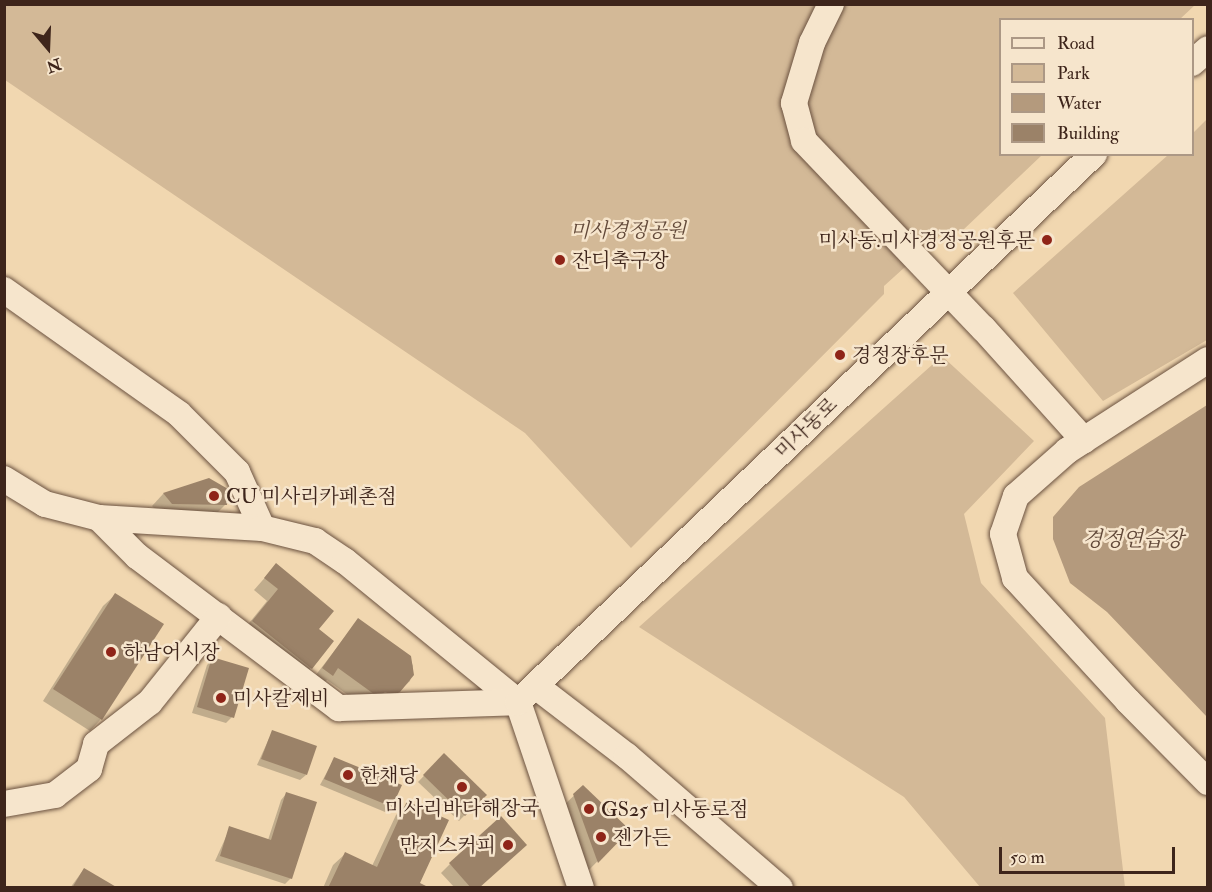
<!DOCTYPE html>
<html>
<head>
<meta charset="utf-8">
<style>
	body { margin:0 }
	#map { position:relative; width:1212px; height:892px; overflow:hidden; background:#f1d7b0; font-family:"IM FELL Double Pica","Noto Serif KR",serif }
	div>[style] { position:absolute }
	.green>* { inset:0; background:#d3b997 }
	.water>* { inset:0; background:#b49a7d }
	.shadow>* { inset:0; background:#0003 }
	.building>* { inset:0; background:#9b8268 }
	.roads { filter:drop-shadow(0 0 2px #6b5240) drop-shadow(0 0 2px #6b5240) }
	.minor>* { height:26px; margin:-13px; padding:0 13px; transform-origin:13px; border-radius:13px; background:#f6e5cc }
	.dots>* { width:16px; height:16px; translate:-50% -50%; box-sizing:border-box; border:3px solid #f6e5cc; border-radius:50% }
	span { translate:-50% -50%; white-space:nowrap; text-align:center; line-height:1.15; -webkit-text-stroke:5px #f6e5cc; paint-order:stroke }
	.park-label { font-size:20px; color:#634a3a; font-style:italic }
	.poi-label { font-size:20px; color:#3e251b }
	.right { translate:-100% -50%; text-align:right }
	.left { translate:0 -50%; text-align:left }
	.street-label { font-size:20px; color:#3e251b }
	.water-label { font-size:21px; color:#614838; font-style:italic }
	.frame { position:absolute; inset:0; border:6px solid #3e251b; pointer-events:none }
	.legend { position:absolute; left:999px; top:18px; width:195px; height:138px; box-sizing:border-box; background:#f6e5cc; border:2px solid #ac9885; margin:0; padding:8px 10px; list-style:none; font-size:18px; color:#3e251b }
	.legend li { display:flex; align-items:center; gap:12px; height:30px }
	.legend b { width:30px; border:2px solid #ac9885 }
	.north { position:absolute; left:18px; top:18px; width:60px; height:60px; -webkit-text-stroke:4px #f6e5cc; paint-order:stroke; rotate:161deg; font-size:16px; font-weight:700; line-height:24px; text-align:center; color:#3e251b }
	.north::after { content:''; display:block; margin:auto; width:21px; height:27px; background:#3e251b; clip-path:polygon(50% 0,100% 100%,50% 72%,0 100%) }
	.scale { position:absolute; left:999px; top:847px; width:176px; height:27px; box-sizing:border-box; border:3px solid #3e251b; border-top:0; padding-left:8px; font-size:18px; line-height:21px; white-space:nowrap; color:#3e251b; -webkit-text-stroke:4px #f6e5cc; paint-order:stroke }
</style>
</head>
<body>
<div id="map">
	<div class="green">
		<i style="clip-path:polygon(4px 5px,1195px 5px,1180px 19px,1000px 20px,1000px 154px,1042px 155px,962px 231px,946px 230px,884px 286px,884px 294px,631px 548px,525px 433px,5px 80px)"></i>
		<i style="clip-path:polygon(1207px 119px,1207px 340px,1103px 401px,1013px 293px,1168px 155px,1192px 154px,1193px 133px)"></i>
		<i style="clip-path:polygon(942px 356px,1034px 441px,964px 514px,981px 583px,1105px 718px,1125px 887px,980px 887px,904px 797px,639px 627px)"></i>
	</div>
	<div class="water">
		<i style="clip-path:polygon(1207px 405px,1207px 717px,1107px 612px,1070px 583px,1053px 539px,1053px 517px,1079px 487px)"></i>
	</div>
	<div class="shadow">
		<i style="clip-path:polygon(209px 479px,225px 505px,214px 516px,161px 515px,152px 506px,163px 494px)"></i>
		<i style="clip-path:polygon(276px 565px,317px 629px,311px 668px,299px 679px,241px 633px,267px 601px,254px 590px)"></i>
		<i style="clip-path:polygon(115px 595px,101px 719px,90px 731px,43px 701px,103px 606px)"></i>
		<i style="clip-path:polygon(358px 620px,409px 657px,413px 666px,410px 681px,387px 703px,366px 708px,327px 680px,320px 686px,312px 680px)"></i>
		<i style="clip-path:polygon(213px 659px,232px 717px,226px 723px,192px 713px,207px 665px)"></i>
		<i style="clip-path:polygon(272px 732px,306px 775px,300px 780px,257px 765px)"></i>
		<i style="clip-path:polygon(444px 755px,484px 795px,459px 821px,418px 782px)"></i>
		<i style="clip-path:polygon(334px 759px,391px 806px,385px 812px,320px 785px)"></i>
		<i style="clip-path:polygon(583px 787px,628px 830px,586px 873px,562px 807px)"></i>
		<i style="clip-path:polygon(286px 794px,291px 878px,285px 884px,215px 861px,230px 828px,268px 840px,281px 800px)"></i>
		<i style="clip-path:polygon(408px 803px,418px 884px,426px 888px,323px 888px,333px 865px,345px 854px,372px 866px,396px 815px)"></i>
		<i style="clip-path:polygon(450px 864px,478px 888px,455px 888px,441px 873px)"></i>
		<i style="clip-path:polygon(84px 869px,115px 888px,70px 888px)"></i>
	</div>
	<div class="building">
		<i style="clip-path:polygon(209px 478px,228px 489px,227px 505px,172px 504px,163px 493px)"></i>
		<i style="clip-path:polygon(276px 563px,334px 611px,319px 629px,334px 641px,312px 669px,252px 621px,278px 589px,264px 578px)"></i>
		<i style="clip-path:polygon(115px 593px,164px 624px,102px 720px,53px 689px)"></i>
		<i style="clip-path:polygon(358px 618px,411px 656px,414px 675px,400px 692px,393px 695px,385px 692px,378px 697px,338px 668px,333px 676px,322px 668px)"></i>
		<i style="clip-path:polygon(212px 657px,249px 668px,234px 718px,197px 707px)"></i>
		<i style="clip-path:polygon(272px 730px,317px 746px,307px 775px,261px 759px)"></i>
		<i style="clip-path:polygon(444px 753px,487px 795px,465px 816px,423px 775px)"></i>
		<i style="clip-path:polygon(334px 757px,402px 785px,392px 807px,324px 779px)"></i>
		<i style="clip-path:polygon(583px 785px,630px 830px,598px 863px,573px 794px)"></i>
		<i style="clip-path:polygon(286px 792px,317px 802px,292px 879px,220px 856px,229px 826px,271px 840px)"></i>
		<i style="clip-path:polygon(407px 801px,449px 820px,420px 883px,430px 888px,328px 888px,345px 852px,377px 867px)"></i>
		<i style="clip-path:polygon(501px 816px,527px 845px,479px 888px,471px 888px,449px 863px)"></i>
		<i style="clip-path:polygon(84px 868px,118px 888px,72px 888px)"></i>
	</div>
	<div class="roads">
		<div class="minor">
			<i style="left:831px;top:4px;width:43px;rotate:116deg"></i>
			<i style="left:812px;top:43px;width:63px;rotate:106.7deg"></i>
			<i style="left:794px;top:103px;width:39px;rotate:75deg"></i>
			<i style="left:804px;top:141px;width:259px;rotate:46.3deg"></i>
			<i style="left:983px;top:328px;width:151px;rotate:48deg"></i>
			<i style="left:1192px;top:63px;width:21px;rotate:-41deg"></i>
			<i style="left:4px;top:290px;width:214px;rotate:35.3deg"></i>
			<i style="left:179px;top:414px;width:82px;rotate:45deg"></i>
			<i style="left:237px;top:472px;width:61px;rotate:65.9deg"></i>
			<i style="left:1208px;top:360px;width:168px;rotate:147.2deg"></i>
			<i style="left:1067px;top:451px;width:68px;rotate:138.6deg"></i>
			<i style="left:1016px;top:496px;width:40px;rotate:108.9deg"></i>
			<i style="left:1003px;top:534px;width:46px;rotate:74.7deg"></i>
			<i style="left:1015px;top:578px;width:167px;rotate:47.4deg"></i>
			<i style="left:1128px;top:701px;width:114px;rotate:45.4deg"></i>
			<i style="left:4px;top:479px;width:48px;rotate:31.4deg"></i>
			<i style="left:45px;top:504px;width:56px;rotate:14.5deg"></i>
			<i style="left:99px;top:518px;width:163px;rotate:3.5deg"></i>
			<i style="left:262px;top:528px;width:55px;rotate:13.8deg"></i>
			<i style="left:315px;top:541px;width:36px;rotate:34deg"></i>
			<i style="left:345px;top:561px;width:223px;rotate:39.2deg"></i>
			<i style="left:518px;top:702px;width:196px;rotate:71.3deg"></i>
			<i style="left:99px;top:518px;width:54px;rotate:45deg"></i>
			<i style="left:137px;top:556px;width:253px;rotate:37deg"></i>
			<i style="left:339px;top:708px;width:179px;rotate:-1.9deg"></i>
			<i style="left:537px;top:687px;width:113px;rotate:37.5deg"></i>
			<i style="left:627px;top:756px;width:202px;rotate:40.8deg"></i>
			<i style="left:518px;top:702px;width:795px;rotate:-43.57deg"></i>
			<i style="left:4px;top:804px;width:52px;rotate:-10deg"></i>
			<i style="left:55px;top:795px;width:43px;rotate:-37.4deg"></i>
			<i style="left:89px;top:769px;width:26px;rotate:-74deg"></i>
			<i style="left:96px;top:744px;width:68px;rotate:-37.9deg"></i>
			<i style="left:150px;top:702px;width:110px;rotate:-51.3deg"></i>
		</div>
	</div>
	<div class="dots">
		<i style="left:1047px;top:240px;background:#8f2418"></i>
		<i style="left:560px;top:260px;background:#8f2418"></i>
		<i style="left:840px;top:355px;background:#8f2418"></i>
		<i style="left:214px;top:496px;background:#8f2418"></i>
		<i style="left:111px;top:652px;background:#8f2418"></i>
		<i style="left:221px;top:698px;background:#8f2418"></i>
		<i style="left:348px;top:775px;background:#8f2418"></i>
		<i style="left:462px;top:787px;background:#8f2418"></i>
		<i style="left:589px;top:809px;background:#8f2418"></i>
		<i style="left:601px;top:837px;background:#8f2418"></i>
		<i style="left:508px;top:845px;background:#8f2418"></i>
	</div>
	<div class="park-label">
		<span style="left:628px;top:230px">미사경정공원</span>
	</div>
	<div class="poi-label">
		<span class="right" style="left:1035px;top:240px">미사동.미사경정공원후문</span>
		<span class="left" style="left:572px;top:260px">잔디축구장</span>
		<span class="left" style="left:852px;top:355px">경정장후문</span>
		<span class="left" style="left:226px;top:496px">CU 미사리카페촌점</span>
		<span class="left" style="left:123px;top:652px">하남어시장</span>
		<span class="left" style="left:233px;top:698px">미사칼제비</span>
		<span class="left" style="left:360px;top:775px">한채당</span>
		<span style="left:462px;top:808px">미사리바다해장국</span>
		<span class="left" style="left:601px;top:809px">GS25 미사동로점</span>
		<span class="left" style="left:613px;top:837px">젠가든</span>
		<span class="right" style="left:496px;top:845px">만지스커피</span>
	</div>
	<div class="street-label">
		<span style="left:806px;top:428px;rotate:-44deg">미사동로</span>
	</div>
	<div class="water-label">
		<span style="left:1133px;top:540px">경정연습장</span>
	</div>
	<div class="frame"></div>
	<ul class="legend">
	<li><b style="height:8px;background:#f6e5cc"></b>Road</li>
	<li><b style="height:16px;background:#d3b997"></b>Park</li>
	<li><b style="height:16px;background:#b49a7d"></b>Water</li>
	<li><b style="height:16px;background:#9b8268"></b>Building</li>
	</ul>
	<div class="north">N</div>
	<div class="scale">50 m</div>
</div>
</body>
</html>
